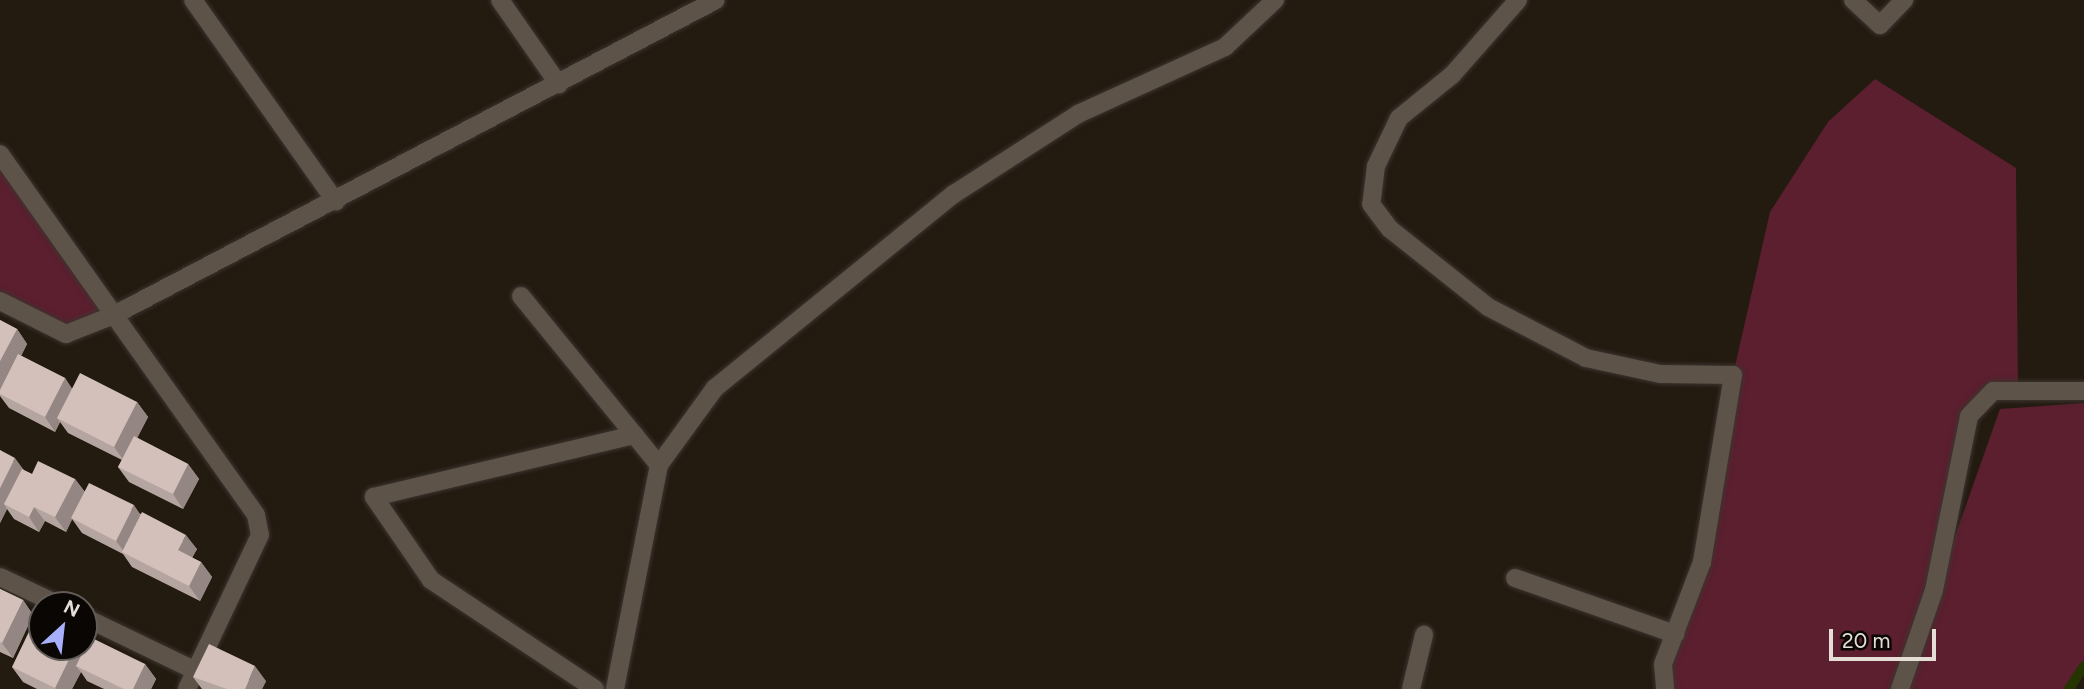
<!DOCTYPE html>
<html>
<head>
<meta charset="utf-8">
<style>
	body { margin:0 }
	#map { position:relative; width:2084px; height:689px; overflow:hidden; background:#231a10; font-family:Figtree,sans-serif }
	div>[style] { position:absolute }
	.green>* { inset:0; background:#5b1f2f }
	.stream>* { height:10px; margin:-5px; padding:0 5px; transform-origin:5px; border-radius:5px; background:#253401 }
	.roads { filter:drop-shadow(0 0 2px #3c3530) drop-shadow(0 0 2px #3c3530) }
	.minor>* { height:18px; margin:-9px; padding:0 9px; transform-origin:9px; border-radius:9px; background:#5e5348 }
	.wall>* { inset:0; background:#b5a5a0 }
	.shaded-wall>* { inset:0; background:#948682 }
	.building>* { inset:0; background:#d3c0ba }
	span { translate:-50% -50%; white-space:nowrap; text-align:center; line-height:1.15; -webkit-text-stroke:7px #090603; paint-order:stroke }
	.north { position:absolute; left:28px; top:591px; width:70px; height:70px; box-sizing:border-box; background:#090603; border:2px solid #615c58; border-radius:50%; rotate:27deg; font-size:19px; font-weight:700; line-height:28px; text-align:center; color:#e5ded7 }
	.north::after { content:''; display:block; margin:auto; width:24px; height:32px; background:#a8b0fc; clip-path:polygon(50% 0,100% 100%,50% 72%,0 100%) }
	.scale { position:absolute; left:1829px; top:629px; width:107px; height:32px; box-sizing:border-box; border:4px solid #e5ded7; border-top:0; padding-left:9px; font-size:21px; line-height:24px; white-space:nowrap; color:#e5ded7; -webkit-text-stroke:5px #090603; paint-order:stroke }
</style>
</head>
<body>
<div id="map">
	<div class="green">
		<i style="clip-path:polygon(1875px 79px,2016px 168px,2018px 391px,1993px 391px,1969px 416px,1900px 689px,1665px 689px,1663px 664px,1702px 562px,1733px 375px,1770px 212px,1828px 122px)"></i>
		<i style="clip-path:polygon(0 154px,114px 315px,66px 334px,0 301px)"></i>
		<i style="clip-path:polygon(2084px 403px,2084px 666px,2069px 689px,1901px 689px,2000px 409px)"></i>
	</div>
	<div class="stream">
		<i style="left:2069px;top:689px;width:27px;rotate:-57deg"></i>
	</div>
	<div class="roads">
		<div class="minor">
			<i style="left:193px;top:0;width:247px;rotate:54.7deg"></i>
			<i style="left:500px;top:0;width:103px;rotate:55.2deg"></i>
			<i style="left:1518px;top:0;width:100px;rotate:131.3deg"></i>
			<i style="left:1452px;top:75px;width:68px;rotate:140.9deg"></i>
			<i style="left:1399px;top:118px;width:53px;rotate:115.6deg"></i>
			<i style="left:1376px;top:166px;width:38px;rotate:97deg"></i>
			<i style="left:1371px;top:204px;width:31px;rotate:53deg"></i>
			<i style="left:1390px;top:229px;width:125px;rotate:38.5deg"></i>
			<i style="left:1488px;top:307px;width:110px;rotate:27.5deg"></i>
			<i style="left:1586px;top:358px;width:76px;rotate:12.2deg"></i>
			<i style="left:1660px;top:374px;width:73px;rotate:0.8deg"></i>
			<i style="left:1733px;top:375px;width:190px;rotate:99.4deg"></i>
			<i style="left:1702px;top:562px;width:109px;rotate:110.9deg"></i>
			<i style="left:1663px;top:664px;width:25px;rotate:85deg"></i>
			<i style="left:1853px;top:0;width:37px;rotate:43deg"></i>
			<i style="left:1880px;top:25px;width:35px;rotate:-46deg"></i>
			<i style="left:0;top:154px;width:197px;rotate:54.7deg"></i>
			<i style="left:114px;top:315px;width:679px;rotate:-27.62deg"></i>
			<i style="left:521px;top:296px;width:218px;rotate:50.8deg"></i>
			<i style="left:0;top:301px;width:74px;rotate:26.6deg"></i>
			<i style="left:66px;top:334px;width:52px;rotate:-21.6deg"></i>
			<i style="left:114px;top:315px;width:245px;rotate:54.6deg"></i>
			<i style="left:256px;top:515px;width:20px;rotate:79deg"></i>
			<i style="left:260px;top:535px;width:170px;rotate:115.4deg"></i>
			<i style="left:0;top:577px;width:65px;rotate:25.4deg"></i>
			<i style="left:1515px;top:578px;width:170px;rotate:19.3deg"></i>
			<i style="left:84px;top:617px;width:124px;rotate:25.7deg"></i>
			<i style="left:595px;top:689px;width:197px;rotate:-146.4deg"></i>
			<i style="left:431px;top:580px;width:101px;rotate:-124.5deg"></i>
			<i style="left:374px;top:497px;width:268px;rotate:-13.4deg"></i>
			<i style="left:615px;top:689px;width:228px;rotate:-78.9deg"></i>
			<i style="left:659px;top:465px;width:95px;rotate:-54deg"></i>
			<i style="left:715px;top:388px;width:308px;rotate:-39.1deg"></i>
			<i style="left:954px;top:194px;width:148px;rotate:-32.8deg"></i>
			<i style="left:1078px;top:114px;width:162px;rotate:-24.5deg"></i>
			<i style="left:1225px;top:47px;width:69px;rotate:-43.2deg"></i>
			<i style="left:1411px;top:689px;width:56px;rotate:-76.5deg"></i>
			<i style="left:1900px;top:689px;width:105px;rotate:-71deg"></i>
			<i style="left:1934px;top:590px;width:177px;rotate:-78.6deg"></i>
			<i style="left:1969px;top:416px;width:35px;rotate:-46deg"></i>
			<i style="left:1993px;top:391px;width:91px"></i>
		</div>
	</div>
	<div class="wall">
		<i style="clip-path:polygon(0 320px,17px 329px,27px 344px,21px 356px,65px 378px,72px 389px,137px 402px,148px 417px,137px 438px,188px 464px,199px 479px,183px 509px,129px 482px,118px 467px,122px 460px,68px 433px,60px 422px,55px 432px,9px 408px,0 396px)"></i>
		<i style="clip-path:polygon(0 450px,23px 470px,32px 474px,75px 479px,85px 492px,141px 514px,197px 549px,192px 558px,201px 562px,212px 577px,200px 601px,132px 567px,123px 554px,82px 533px,72px 519px,66px 532px,45px 521px,39px 532px,14px 519px,7px 509px,0 523px)"></i>
		<i style="clip-path:polygon(0 589px,23px 600px,33px 615px,13px 658px,0 652px)"></i>
		<i style="clip-path:polygon(84px 640px,87px 644px,145px 664px,156px 679px,151px 689px,104px 689px,87px 681px,81px 672px,72px 689px,37px 689px,23px 682px,12px 667px,84px 647px)"></i>
		<i style="clip-path:polygon(193px 677px,266px 681px,262px 689px,202px 689px)"></i>
	</div>
	<div class="shaded-wall">
		<i style="clip-path:polygon(17px 329px,27px 344px,2px 393px,0 391px,0 361px)"></i>
		<i style="clip-path:polygon(65px 378px,75px 393px,57px 418px,60px 422px,55px 432px,45px 417px)"></i>
		<i style="clip-path:polygon(137px 402px,148px 417px,125px 462px,114px 447px)"></i>
		<i style="clip-path:polygon(15px 458px,26px 473px,4px 504px,7px 509px,0 523px,0 488px)"></i>
		<i style="clip-path:polygon(188px 464px,199px 479px,183px 509px,173px 494px)"></i>
		<i style="clip-path:polygon(75px 479px,85px 493px,66px 532px,55px 517px)"></i>
		<i style="clip-path:polygon(134px 505px,144px 520px,125px 553px,116px 541px)"></i>
		<i style="clip-path:polygon(34px 507px,45px 521px,39px 532px,29px 517px)"></i>
		<i style="clip-path:polygon(186px 535px,197px 549px,188px 565px,178px 550px)"></i>
		<i style="clip-path:polygon(201px 562px,212px 577px,200px 601px,189px 586px)"></i>
		<i style="clip-path:polygon(23px 600px,33px 615px,13px 658px,2px 643px)"></i>
		<i style="clip-path:polygon(84px 640px,91px 650px,76px 666px,81px 672px,72px 689px,56px 689px,55px 688px,75px 647px,84px 647px)"></i>
		<i style="clip-path:polygon(145px 664px,156px 679px,151px 689px,133px 689px)"></i>
		<i style="clip-path:polygon(255px 666px,266px 681px,262px 689px,245px 689px)"></i>
	</div>
	<div class="building">
		<i style="clip-path:polygon(0 320px,17px 329px,0 361px)"></i>
		<i style="clip-path:polygon(18px 354px,65px 378px,45px 417px,0 394px,0 390px)"></i>
		<i style="clip-path:polygon(80px 373px,137px 402px,114px 447px,57px 418px)"></i>
		<i style="clip-path:polygon(134px 436px,188px 464px,173px 494px,118px 467px)"></i>
		<i style="clip-path:polygon(0 450px,15px 458px,0 488px)"></i>
		<i style="clip-path:polygon(38px 461px,75px 479px,55px 517px,34px 507px,29px 517px,4px 504px,22px 469px,32px 474px)"></i>
		<i style="clip-path:polygon(89px 483px,134px 505px,116px 541px,71px 518px)"></i>
		<i style="clip-path:polygon(142px 512px,186px 535px,178px 550px,201px 562px,189px 586px,122px 552px)"></i>
		<i style="clip-path:polygon(0 589px,23px 600px,2px 643px,0 642px)"></i>
		<i style="clip-path:polygon(37px 615px,42px 617px,42px 647px,75px 647px,55px 688px,12px 667px)"></i>
		<i style="clip-path:polygon(90px 637px,145px 664px,133px 689px,124px 689px,76px 666px)"></i>
		<i style="clip-path:polygon(209px 644px,255px 666px,245px 689px,227px 689px,193px 677px)"></i>
	</div>
	<div class="north">N</div>
	<div class="scale">20 m</div>
</div>
</body>
</html>
